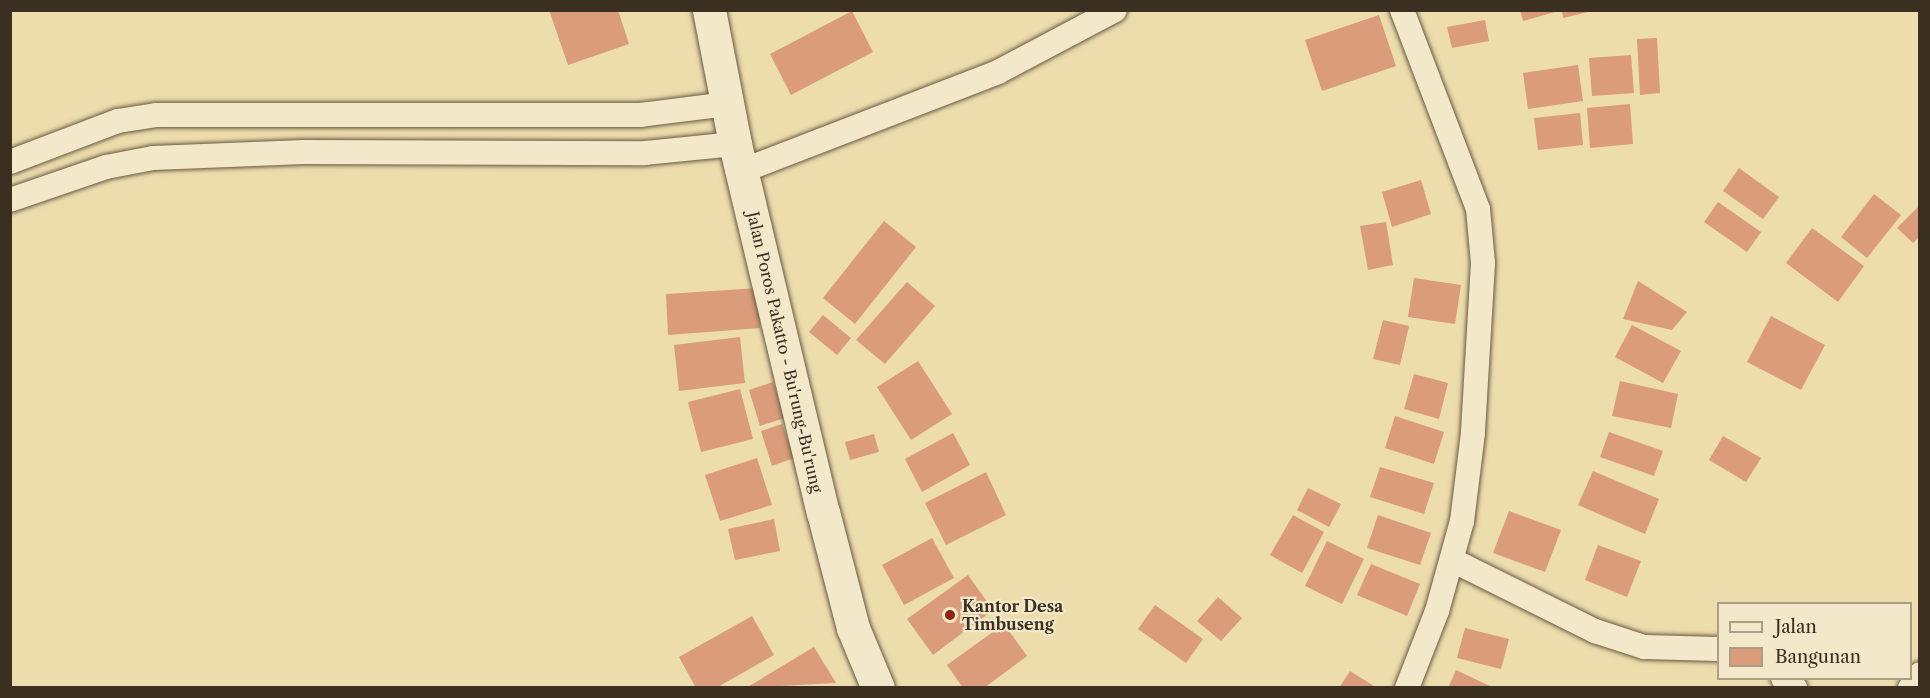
<!DOCTYPE html>
<html>
<head>
<meta charset="utf-8">
<style>
	body { margin:0 }
	#map { position:relative; width:1930px; height:698px; overflow:hidden; background:#eddcac; font-family:"Libre Caslon Text",serif }
	div>[style] { position:absolute }
	.building>* { inset:0; background:#da9c7a }
	.roads { filter:drop-shadow(0 0 2px #675a44) drop-shadow(0 0 2px #675a44) }
	.street>* { height:24px; margin:-12px; padding:0 12px; transform-origin:12px; border-radius:12px; background:#f3e8c9 }
	.secondary>* { height:33px; margin:-16.5px; padding:0 16.5px; transform-origin:16.5px; border-radius:16.5px; background:#f3e8c9 }
	.dots>* { width:16px; height:16px; translate:-50% -50%; box-sizing:border-box; border:3px solid #f3e8c9; border-radius:50% }
	span { translate:-50% -50%; white-space:nowrap; text-align:center; line-height:1.15; -webkit-text-stroke:4.5px #f3e8c9; paint-order:stroke }
	.street-label { font-size:16px; color:#3a2f21 }
	.poi-label { font-size:16px; color:#3a2f21; font-weight:700 }
	.left { translate:0 -50%; text-align:left }
	.frame { position:absolute; inset:0; border:12px solid #3a2f21; pointer-events:none }
	.legend { position:absolute; left:1717px; top:602px; width:195px; height:78px; box-sizing:border-box; background:#f3e8c9; border:2px solid #a99e86; margin:0; padding:8px 10px; list-style:none; font-size:18px; color:#3a2f21 }
	.legend li { display:flex; align-items:center; gap:12px; height:30px }
	.legend b { width:30px; border:2px solid #a99e86 }
</style>
</head>
<body>
<div id="map">
	<div class="building">
		<i style="clip-path:polygon(549px 10px,618px 10px,629px 44px,568px 65px)"></i>
		<i style="clip-path:polygon(1520px 10px,1555px 10px,1555px 12px,1523px 21px)"></i>
		<i style="clip-path:polygon(1562px 10px,1592px 10px,1592px 11px,1563px 18px)"></i>
		<i style="clip-path:polygon(852px 11px,873px 52px,791px 95px,770px 54px)"></i>
		<i style="clip-path:polygon(1379px 15px,1396px 66px,1322px 91px,1305px 40px)"></i>
		<i style="clip-path:polygon(1485px 20px,1489px 41px,1452px 48px,1447px 27px)"></i>
		<i style="clip-path:polygon(1657px 38px,1660px 93px,1640px 95px,1637px 39px)"></i>
		<i style="clip-path:polygon(1631px 55px,1634px 93px,1592px 96px,1589px 58px)"></i>
		<i style="clip-path:polygon(1578px 65px,1583px 101px,1528px 109px,1523px 73px)"></i>
		<i style="clip-path:polygon(1630px 104px,1633px 144px,1590px 148px,1587px 108px)"></i>
		<i style="clip-path:polygon(1580px 113px,1583px 145px,1538px 150px,1534px 118px)"></i>
		<i style="clip-path:polygon(1739px 168px,1779px 197px,1763px 219px,1723px 191px)"></i>
		<i style="clip-path:polygon(1421px 180px,1431px 214px,1392px 227px,1382px 192px)"></i>
		<i style="clip-path:polygon(1874px 194px,1901px 215px,1867px 258px,1841px 237px)"></i>
		<i style="clip-path:polygon(1718px 202px,1761px 232px,1747px 252px,1704px 222px)"></i>
		<i style="clip-path:polygon(1920px 205px,1920px 236px,1913px 243px,1897px 228px)"></i>
		<i style="clip-path:polygon(884px 221px,916px 247px,855px 324px,823px 298px)"></i>
		<i style="clip-path:polygon(1386px 222px,1393px 265px,1368px 270px,1360px 226px)"></i>
		<i style="clip-path:polygon(1812px 228px,1864px 266px,1838px 302px,1786px 263px)"></i>
		<i style="clip-path:polygon(1414px 278px,1461px 285px,1455px 324px,1408px 317px)"></i>
		<i style="clip-path:polygon(1638px 281px,1687px 312px,1672px 330px,1623px 319px)"></i>
		<i style="clip-path:polygon(907px 282px,935px 306px,885px 364px,856px 340px)"></i>
		<i style="clip-path:polygon(758px 288px,760px 328px,668px 335px,666px 294px)"></i>
		<i style="clip-path:polygon(823px 315px,851px 338px,837px 355px,809px 332px)"></i>
		<i style="clip-path:polygon(1771px 316px,1825px 345px,1801px 390px,1747px 362px)"></i>
		<i style="clip-path:polygon(1383px 320px,1409px 326px,1400px 365px,1373px 359px)"></i>
		<i style="clip-path:polygon(1632px 325px,1681px 351px,1663px 383px,1615px 357px)"></i>
		<i style="clip-path:polygon(740px 337px,745px 383px,679px 391px,674px 345px)"></i>
		<i style="clip-path:polygon(918px 361px,952px 414px,911px 440px,877px 387px)"></i>
		<i style="clip-path:polygon(1414px 374px,1448px 383px,1439px 419px,1404px 409px)"></i>
		<i style="clip-path:polygon(1620px 381px,1678px 394px,1671px 428px,1612px 416px)"></i>
		<i style="clip-path:polygon(773px 382px,785px 418px,760px 426px,749px 390px)"></i>
		<i style="clip-path:polygon(740px 389px,753px 439px,701px 452px,688px 402px)"></i>
		<i style="clip-path:polygon(1395px 416px,1444px 432px,1434px 464px,1385px 448px)"></i>
		<i style="clip-path:polygon(782px 424px,794px 458px,772px 466px,761px 431px)"></i>
		<i style="clip-path:polygon(1609px 432px,1663px 451px,1654px 476px,1600px 457px)"></i>
		<i style="clip-path:polygon(953px 433px,970px 465px,922px 492px,905px 459px)"></i>
		<i style="clip-path:polygon(874px 434px,879px 452px,850px 460px,845px 442px)"></i>
		<i style="clip-path:polygon(1723px 436px,1761px 458px,1746px 482px,1709px 460px)"></i>
		<i style="clip-path:polygon(757px 458px,772px 505px,720px 521px,705px 475px)"></i>
		<i style="clip-path:polygon(1380px 467px,1434px 483px,1424px 514px,1370px 497px)"></i>
		<i style="clip-path:polygon(1593px 471px,1659px 499px,1645px 534px,1578px 505px)"></i>
		<i style="clip-path:polygon(986px 472px,1006px 515px,946px 545px,925px 503px)"></i>
		<i style="clip-path:polygon(1308px 488px,1341px 504px,1329px 527px,1297px 510px)"></i>
		<i style="clip-path:polygon(1509px 511px,1561px 530px,1545px 572px,1493px 553px)"></i>
		<i style="clip-path:polygon(1293px 515px,1324px 532px,1302px 573px,1270px 555px)"></i>
		<i style="clip-path:polygon(1378px 515px,1431px 533px,1420px 565px,1367px 548px)"></i>
		<i style="clip-path:polygon(774px 519px,780px 551px,735px 560px,728px 529px)"></i>
		<i style="clip-path:polygon(932px 538px,954px 578px,904px 605px,882px 565px)"></i>
		<i style="clip-path:polygon(1327px 541px,1364px 559px,1342px 604px,1305px 586px)"></i>
		<i style="clip-path:polygon(1598px 545px,1641px 561px,1627px 597px,1585px 580px)"></i>
		<i style="clip-path:polygon(1371px 564px,1420px 584px,1407px 616px,1357px 595px)"></i>
		<i style="clip-path:polygon(968px 575px,993px 610px,933px 655px,907px 619px)"></i>
		<i style="clip-path:polygon(1218px 597px,1242px 618px,1221px 641px,1197px 621px)"></i>
		<i style="clip-path:polygon(1155px 605px,1203px 639px,1186px 663px,1138px 629px)"></i>
		<i style="clip-path:polygon(752px 616px,774px 655px,716px 688px,696px 688px,679px 657px)"></i>
		<i style="clip-path:polygon(1004px 624px,1027px 656px,984px 688px,963px 688px,947px 665px)"></i>
		<i style="clip-path:polygon(1465px 628px,1509px 639px,1501px 669px,1457px 658px)"></i>
		<i style="clip-path:polygon(814px 647px,836px 683px,746px 688px)"></i>
		<i style="clip-path:polygon(1456px 670px,1494px 688px,1448px 688px)"></i>
		<i style="clip-path:polygon(1350px 671px,1377px 688px,1339px 688px)"></i>
	</div>
	<div class="roads">
		<div class="street">
			<i style="left:1402px;top:10px;width:213px;rotate:69.1deg"></i>
			<i style="left:1478px;top:209px;width:54px;rotate:84.7deg"></i>
			<i style="left:1483px;top:263px;width:170px;rotate:93.4deg"></i>
			<i style="left:1473px;top:433px;width:89px;rotate:97.1deg"></i>
			<i style="left:1462px;top:521px;width:93px;rotate:105.5deg"></i>
			<i style="left:1437px;top:611px;width:83px;rotate:111.3deg"></i>
			<i style="left:10px;top:162px;width:116px;rotate:-20.8deg"></i>
			<i style="left:118px;top:121px;width:38px;rotate:-9deg"></i>
			<i style="left:156px;top:115px;width:484px"></i>
			<i style="left:640px;top:115px;width:88px;rotate:-7.2deg"></i>
			<i style="left:742px;top:171px;width:274px;rotate:-21.1deg"></i>
			<i style="left:998px;top:72px;width:132px;rotate:-27.9deg"></i>
			<i style="left:10px;top:200px;width:102px;rotate:-19deg"></i>
			<i style="left:106px;top:167px;width:48px;rotate:-10.8deg"></i>
			<i style="left:153px;top:158px;width:151px;rotate:-2.3deg"></i>
			<i style="left:304px;top:152px;width:341px;rotate:0.2deg"></i>
			<i style="left:645px;top:153px;width:90px;rotate:-5.7deg"></i>
			<i style="left:1452px;top:560px;width:160px;rotate:26.4deg"></i>
			<i style="left:1595px;top:631px;width:52px;rotate:18.1deg"></i>
			<i style="left:1644px;top:647px;width:74px;rotate:1.5deg"></i>
			<i style="left:1783px;top:678px;width:16px;rotate:40deg"></i>
			<i style="left:1910px;top:688px;width:17px;rotate:-54deg"></i>
		</div>
		<div class="secondary">
			<i style="left:709px;top:10px;width:136px;rotate:79deg"></i>
			<i style="left:735px;top:144px;width:378px;rotate:76.6deg"></i>
			<i style="left:823px;top:512px;width:120px;rotate:75.5deg"></i>
			<i style="left:853px;top:628px;width:65px;rotate:67.4deg"></i>
		</div>
	</div>
	<div class="dots">
		<i style="left:950px;top:615px;background:#8f2418"></i>
	</div>
	<div class="street-label">
		<span style="left:785px;top:352px;rotate:77deg">Jalan Poros Pakatto - Bu'rung-Bu'rung</span>
	</div>
	<div class="poi-label">
		<span class="left" style="left:962px;top:615px">Kantor Desa<br>Timbuseng</span>
	</div>
	<div class="frame"></div>
	<ul class="legend">
	<li><b style="height:8px;background:#f3e8c9"></b>Jalan</li>
	<li><b style="height:16px;background:#da9c7a"></b>Bangunan</li>
	</ul>
</div>
</body>
</html>
